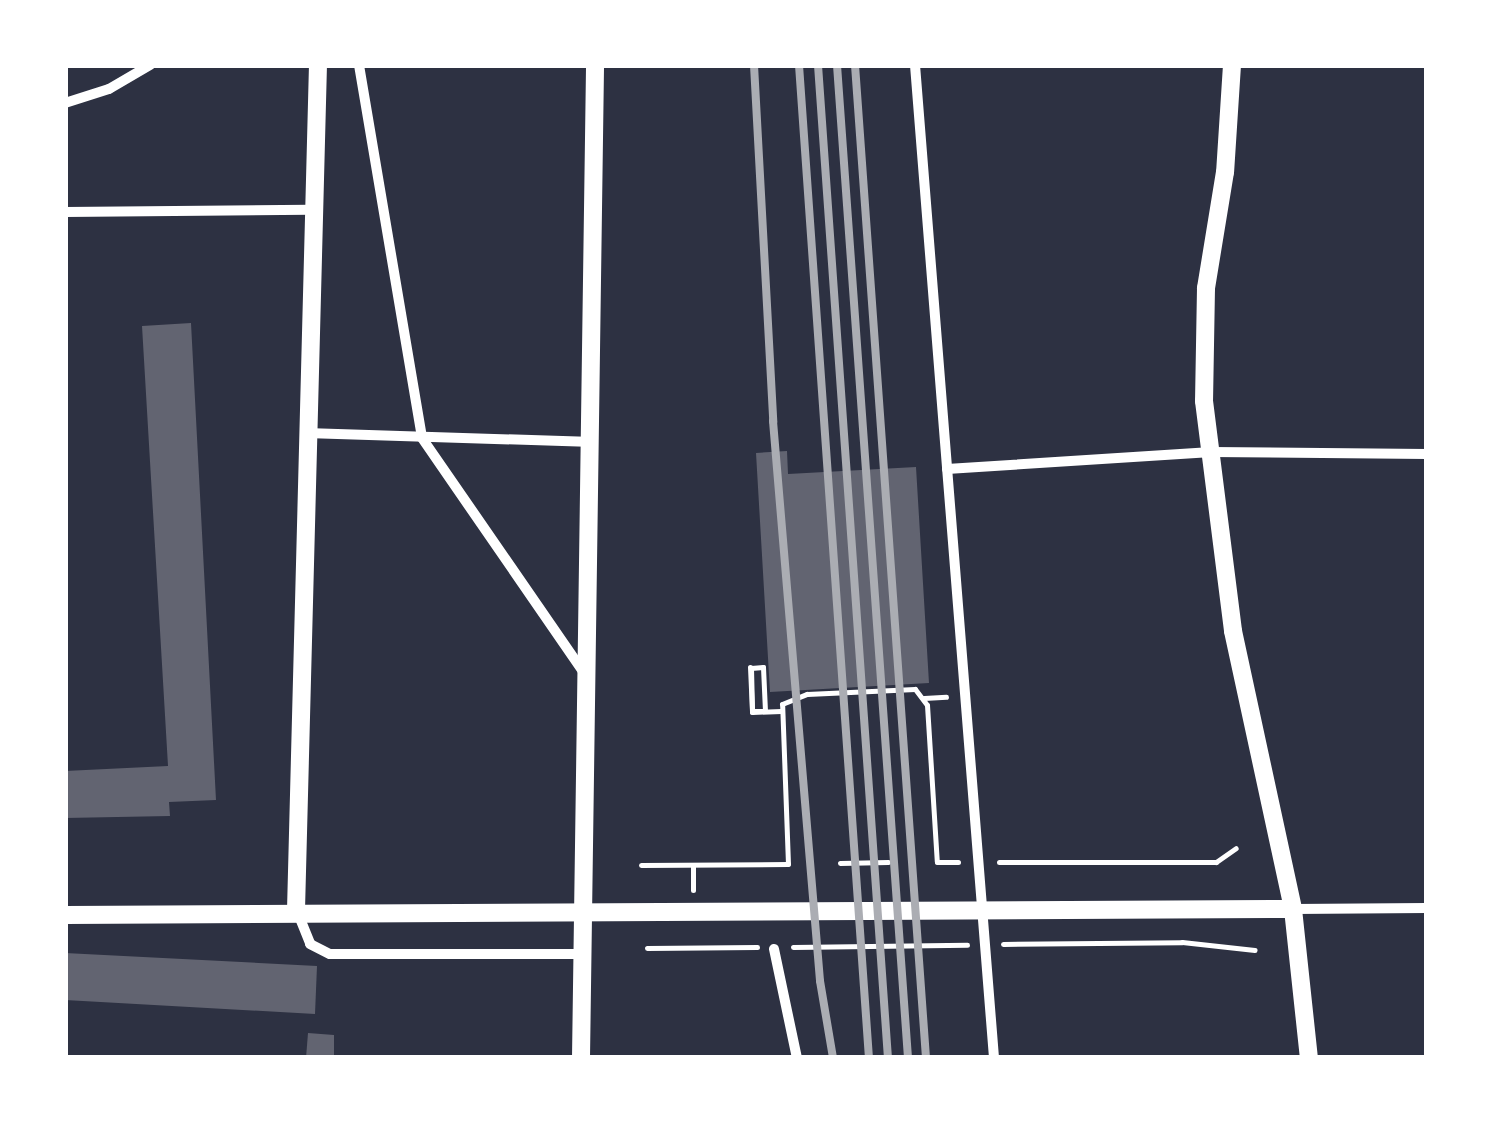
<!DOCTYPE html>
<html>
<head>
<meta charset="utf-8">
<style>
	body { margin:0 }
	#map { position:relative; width:1492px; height:1123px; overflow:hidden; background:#2d3142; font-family:Barlow,sans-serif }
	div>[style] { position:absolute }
	.building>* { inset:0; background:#626471 }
	.path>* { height:5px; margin:-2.5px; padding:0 2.5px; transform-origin:2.5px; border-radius:2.5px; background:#fff }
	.minor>* { height:10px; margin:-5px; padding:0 5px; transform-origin:5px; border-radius:5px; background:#fff }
	.tertiary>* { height:18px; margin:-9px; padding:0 9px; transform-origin:9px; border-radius:9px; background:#fff }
	.rail>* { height:8px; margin:-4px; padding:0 4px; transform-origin:4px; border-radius:4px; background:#abadb3 }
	span { translate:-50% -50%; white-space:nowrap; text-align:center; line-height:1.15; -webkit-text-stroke:9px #fff; paint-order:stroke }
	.frame { position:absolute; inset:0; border:68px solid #fff; pointer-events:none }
</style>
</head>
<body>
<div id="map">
	<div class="building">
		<i style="clip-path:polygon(191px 323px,216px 800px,169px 802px,170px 816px,65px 818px,65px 771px,168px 766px,142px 326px)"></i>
		<i style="clip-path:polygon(787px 451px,788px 474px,916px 467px,929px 683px,770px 692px,756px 453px)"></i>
		<i style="clip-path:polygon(65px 953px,317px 966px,315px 1014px,65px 1000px)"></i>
		<i style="clip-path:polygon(308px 1033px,334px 1035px,334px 1058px,306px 1058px)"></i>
	</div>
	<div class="path">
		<i style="left:750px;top:667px;width:44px;rotate:87.4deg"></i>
		<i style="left:752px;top:711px;width:13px"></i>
		<i style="left:765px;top:711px;width:44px;rotate:-92.6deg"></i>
		<i style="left:763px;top:667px;width:12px;rotate:175deg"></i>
		<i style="left:751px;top:668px;width:41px;rotate:88.6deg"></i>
		<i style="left:752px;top:709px;width:3px;rotate:90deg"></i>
		<i style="left:752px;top:712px;width:29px;rotate:-2deg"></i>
		<i style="left:924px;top:698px;width:22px;rotate:-3deg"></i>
		<i style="left:999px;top:862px;width:217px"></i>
		<i style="left:1216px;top:862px;width:24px;rotate:-35deg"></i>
		<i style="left:840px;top:863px;width:48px;rotate:-1.2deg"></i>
		<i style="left:641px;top:865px;width:147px;rotate:-0.4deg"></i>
		<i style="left:788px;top:864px;width:160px;rotate:-92.1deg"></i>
		<i style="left:782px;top:704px;width:27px;rotate:-22deg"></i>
		<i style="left:807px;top:694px;width:108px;rotate:-2.7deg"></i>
		<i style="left:915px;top:689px;width:20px;rotate:53deg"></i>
		<i style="left:927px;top:705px;width:157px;rotate:86.4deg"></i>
		<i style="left:937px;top:862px;width:21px"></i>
		<i style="left:693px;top:866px;width:24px;rotate:90deg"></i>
		<i style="left:1003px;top:944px;width:179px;rotate:-0.6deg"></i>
		<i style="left:1182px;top:942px;width:73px;rotate:6.3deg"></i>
		<i style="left:793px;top:947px;width:174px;rotate:-0.7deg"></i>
		<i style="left:647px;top:948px;width:110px;rotate:-0.5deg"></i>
	</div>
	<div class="minor">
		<i style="left:359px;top:65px;width:378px;rotate:80.4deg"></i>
		<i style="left:422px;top:438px;width:285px;rotate:55.4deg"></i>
		<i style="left:915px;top:65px;width:996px;rotate:85.45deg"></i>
		<i style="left:65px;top:103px;width:46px;rotate:-17.7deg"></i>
		<i style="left:109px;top:89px;width:48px;rotate:-30.3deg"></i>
		<i style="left:65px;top:212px;width:245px;rotate:-0.5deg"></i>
		<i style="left:306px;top:433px;width:280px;rotate:1.8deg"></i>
		<i style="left:947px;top:469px;width:265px;rotate:-3.7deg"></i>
		<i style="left:1211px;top:452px;width:216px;rotate:0.5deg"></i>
		<i style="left:1293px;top:909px;width:134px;rotate:-0.4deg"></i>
		<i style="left:297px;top:911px;width:35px;rotate:68deg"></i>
		<i style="left:310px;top:944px;width:22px;rotate:27deg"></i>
		<i style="left:330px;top:954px;width:252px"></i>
		<i style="left:774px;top:949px;width:111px;rotate:78.1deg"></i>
	</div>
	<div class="tertiary">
		<i style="left:1232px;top:65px;width:107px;rotate:93.7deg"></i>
		<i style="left:1225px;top:172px;width:118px;rotate:99.3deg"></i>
		<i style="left:1206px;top:288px;width:113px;rotate:91deg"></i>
		<i style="left:1204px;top:401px;width:232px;rotate:82.8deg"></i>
		<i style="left:1233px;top:631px;width:284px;rotate:77.8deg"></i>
		<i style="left:1293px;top:909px;width:150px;rotate:83.9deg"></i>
		<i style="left:296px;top:910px;width:845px;rotate:-88.51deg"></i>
		<i style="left:65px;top:915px;width:1228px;rotate:-0.28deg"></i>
		<i style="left:581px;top:1058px;width:993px;rotate:-89.19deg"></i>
	</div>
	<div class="rail">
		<i style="left:754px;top:65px;width:357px;rotate:86.9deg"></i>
		<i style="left:773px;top:421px;width:562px;rotate:85.2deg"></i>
		<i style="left:820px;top:981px;width:78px;rotate:80.4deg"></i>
		<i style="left:799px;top:65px;width:995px;rotate:85.97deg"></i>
		<i style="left:818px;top:65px;width:995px;rotate:85.97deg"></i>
		<i style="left:837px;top:65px;width:996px;rotate:85.91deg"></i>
		<i style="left:855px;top:65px;width:996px;rotate:85.91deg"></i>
	</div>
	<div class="frame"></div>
</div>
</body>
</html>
